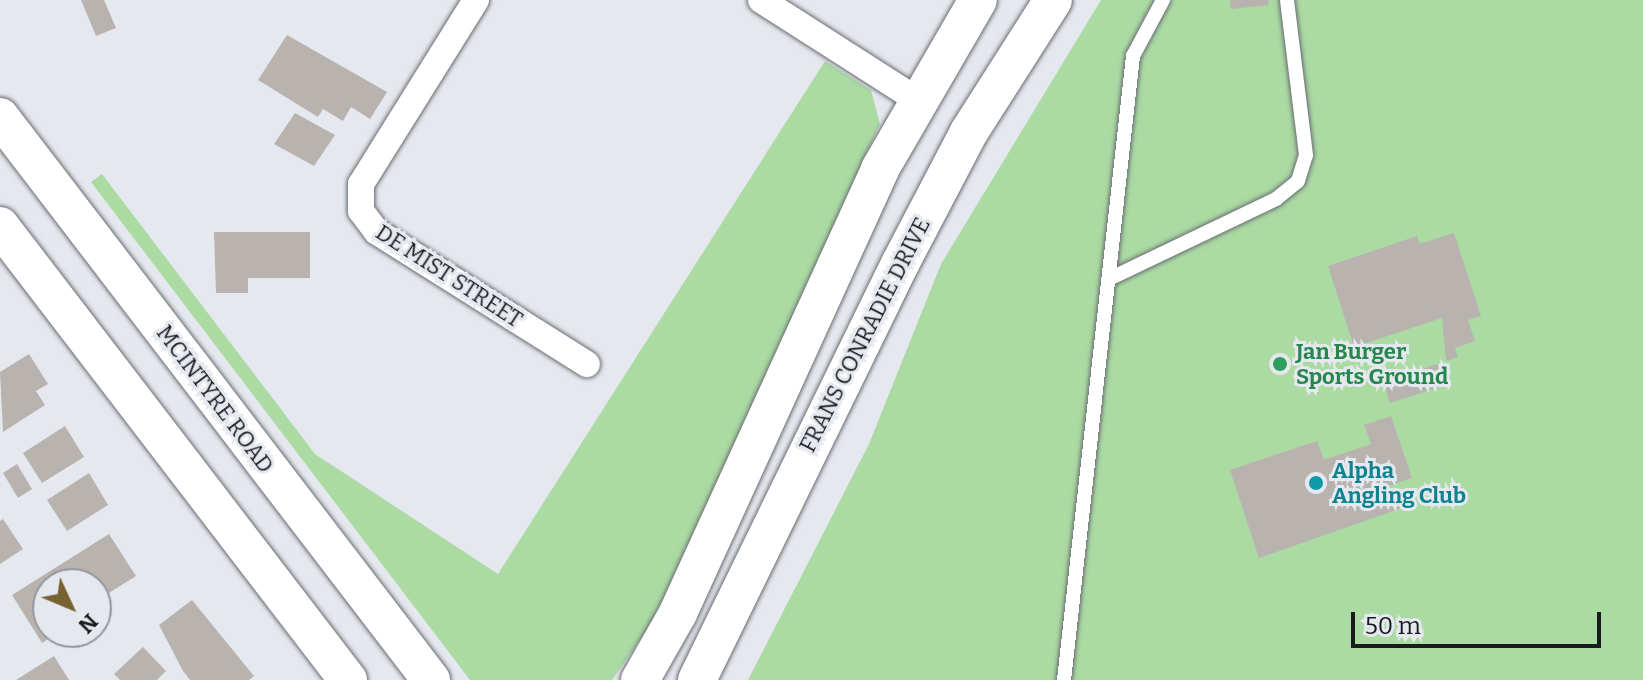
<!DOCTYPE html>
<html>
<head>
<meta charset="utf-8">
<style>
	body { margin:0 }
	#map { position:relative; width:1643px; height:680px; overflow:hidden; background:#e5e9ef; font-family:Bitter,serif }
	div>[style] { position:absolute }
	.green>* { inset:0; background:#abdaa3 }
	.building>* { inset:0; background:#b9b3af }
	.roads { filter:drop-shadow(0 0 2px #696d72) drop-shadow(0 0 2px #696d72) }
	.service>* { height:14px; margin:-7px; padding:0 7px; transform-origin:7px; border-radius:7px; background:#fff }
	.minor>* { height:26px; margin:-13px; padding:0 13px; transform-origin:13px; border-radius:13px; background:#fff }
	.secondary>* { height:38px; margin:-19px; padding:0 19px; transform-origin:19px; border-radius:19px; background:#fff }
	.dots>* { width:22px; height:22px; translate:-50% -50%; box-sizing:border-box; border:4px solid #e5e9ef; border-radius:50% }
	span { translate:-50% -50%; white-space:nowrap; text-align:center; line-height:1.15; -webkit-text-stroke:6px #e5e9ef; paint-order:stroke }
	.street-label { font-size:22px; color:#1a1b1d }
	.leisure-label { font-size:22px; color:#27864d; font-weight:700 }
	.left { translate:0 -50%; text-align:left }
	.culture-label { font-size:22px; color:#0d838f; font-weight:700 }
	.north { position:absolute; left:32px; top:568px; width:80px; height:80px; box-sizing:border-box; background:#e5e9ef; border:2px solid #94979b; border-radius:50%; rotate:134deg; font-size:22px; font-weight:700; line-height:32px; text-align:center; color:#1a1b1d }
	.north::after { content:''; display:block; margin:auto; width:28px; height:36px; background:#776131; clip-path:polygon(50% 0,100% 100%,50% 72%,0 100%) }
	.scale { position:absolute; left:1351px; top:612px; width:250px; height:36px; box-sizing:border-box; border:4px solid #1a1b1d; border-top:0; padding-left:10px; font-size:24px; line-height:28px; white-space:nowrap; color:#1a1b1d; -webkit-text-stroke:6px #e5e9ef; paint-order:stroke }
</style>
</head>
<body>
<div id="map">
	<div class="green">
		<i style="clip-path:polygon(1101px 0,1643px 0,1643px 680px,748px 680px,869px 444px,941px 264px)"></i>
		<i style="clip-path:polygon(825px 61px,871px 90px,880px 124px,654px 619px,612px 680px,470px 680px,91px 182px,102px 174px,315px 454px,498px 574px)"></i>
	</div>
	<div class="building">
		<i style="clip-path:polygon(81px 0,104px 0,116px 28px,96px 36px)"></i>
		<i style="clip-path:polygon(1230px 0,1268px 0,1269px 5px,1231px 9px)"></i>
		<i style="clip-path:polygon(287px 35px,387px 92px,370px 119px,351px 107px,343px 121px,323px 109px,318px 117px,258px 80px)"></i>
		<i style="clip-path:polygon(295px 113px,335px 135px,314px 166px,274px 144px)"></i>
		<i style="clip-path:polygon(214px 232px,310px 232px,310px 278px,248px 278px,248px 293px,216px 293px)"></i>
		<i style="clip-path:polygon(1454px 233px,1481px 316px,1468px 320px,1475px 341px,1455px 348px,1458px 357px,1446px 361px,1442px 318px,1354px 347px,1328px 266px,1417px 236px,1420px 244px)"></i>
		<i style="clip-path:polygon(29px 354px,48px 384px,36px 391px,45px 405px,3px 432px,0 372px)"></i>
		<i style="clip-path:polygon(1437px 364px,1445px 385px,1390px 403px,1383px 382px)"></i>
		<i style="clip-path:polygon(1391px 416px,1412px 478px,1385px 487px,1388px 496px,1410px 488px,1416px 503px,1259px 558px,1230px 470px,1317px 441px,1324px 460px,1371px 444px,1364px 425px)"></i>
		<i style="clip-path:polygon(65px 426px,84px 457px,42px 483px,23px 453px)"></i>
		<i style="clip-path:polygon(17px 464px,32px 489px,18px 498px,3px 473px)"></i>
		<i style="clip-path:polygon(89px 473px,108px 505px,67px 531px,47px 500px)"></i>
		<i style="clip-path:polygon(3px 519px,23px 549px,0 564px,0 521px)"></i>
		<i style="clip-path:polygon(109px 534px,136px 576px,96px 601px,96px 584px,48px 584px,48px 632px,59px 632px,42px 643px,12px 595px)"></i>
		<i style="clip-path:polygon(192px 600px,254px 676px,249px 680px,190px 680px,183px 671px,159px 625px)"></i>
		<i style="clip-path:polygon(143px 647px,166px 671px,157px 680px,120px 680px,114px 674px)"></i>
		<i style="clip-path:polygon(54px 656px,69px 680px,16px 680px)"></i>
	</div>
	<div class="roads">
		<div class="service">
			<i style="left:1109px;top:279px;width:185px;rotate:-25.6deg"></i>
			<i style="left:1276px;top:199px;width:28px;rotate:-39deg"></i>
			<i style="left:1298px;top:181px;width:27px;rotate:-73deg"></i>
			<i style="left:1306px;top:155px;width:156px;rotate:-97deg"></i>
			<i style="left:1064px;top:680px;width:628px;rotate:-83.69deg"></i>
			<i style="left:1133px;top:56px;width:64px;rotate:-61.8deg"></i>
		</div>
		<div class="minor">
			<i style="left:476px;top:0;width:217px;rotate:122deg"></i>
			<i style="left:361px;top:184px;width:27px;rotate:90deg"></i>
			<i style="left:361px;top:211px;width:26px;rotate:53deg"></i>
			<i style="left:377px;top:232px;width:248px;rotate:32.2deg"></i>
			<i style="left:761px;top:0;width:184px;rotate:32.6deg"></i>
		</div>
		<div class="secondary">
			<i style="left:0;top:117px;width:709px;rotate:52.56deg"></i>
			<i style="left:0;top:226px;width:572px;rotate:52.53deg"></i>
			<i style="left:640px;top:680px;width:77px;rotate:-60.4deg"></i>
			<i style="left:678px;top:613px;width:488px;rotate:-65.5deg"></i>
			<i style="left:880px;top:169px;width:195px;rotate:-59.9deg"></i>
			<i style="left:697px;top:680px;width:465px;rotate:-64deg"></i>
			<i style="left:901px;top:262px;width:147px;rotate:-62.4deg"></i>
			<i style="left:969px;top:132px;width:156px;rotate:-57.5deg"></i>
		</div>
	</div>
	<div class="dots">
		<i style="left:1280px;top:364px;background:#2e9e5b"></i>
		<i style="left:1316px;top:483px;background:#0f9aa8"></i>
	</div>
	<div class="street-label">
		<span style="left:449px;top:276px;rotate:33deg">DE MIST STREET</span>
		<span style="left:865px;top:335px;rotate:-63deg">FRANS CONRADIE DRIVE</span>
		<span style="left:215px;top:399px;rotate:53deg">MCINTYRE ROAD</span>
	</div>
	<div class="leisure-label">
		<span class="left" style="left:1296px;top:364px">Jan Burger<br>Sports Ground</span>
	</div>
	<div class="culture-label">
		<span class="left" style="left:1332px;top:483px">Alpha<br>Angling Club</span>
	</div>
	<div class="north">N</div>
	<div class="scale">50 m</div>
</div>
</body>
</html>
